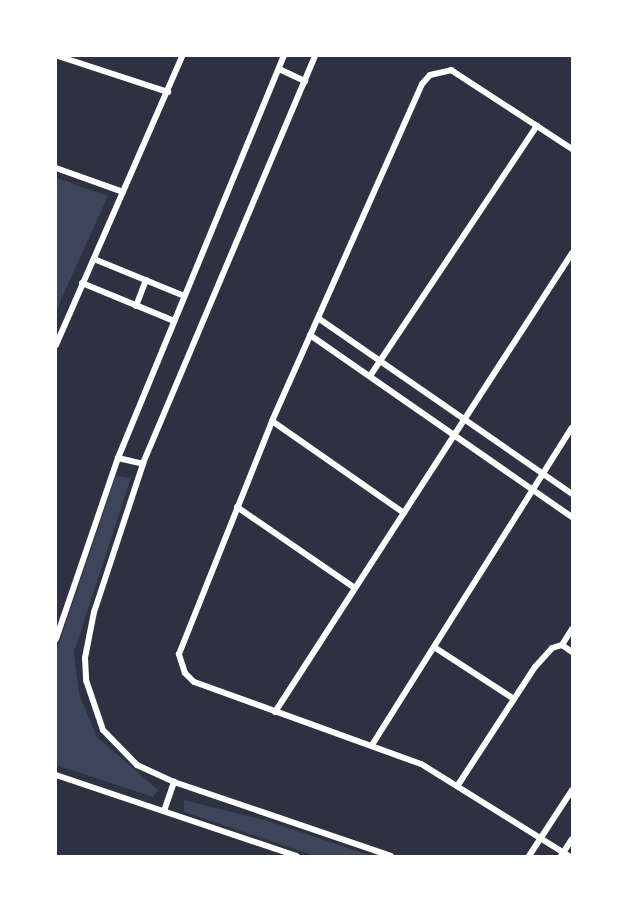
<!DOCTYPE html>
<html>
<head>
<meta charset="utf-8">
<style>
	body { margin:0 }
	#map { position:relative; width:628px; height:912px; overflow:hidden; background:#2d3142; font-family:Lato,sans-serif }
	div>[style] { position:absolute }
	.green>* { inset:0; background:#3c4559 }
	.minor>* { height:6px; margin:-3px; padding:0 3px; transform-origin:3px; border-radius:3px; background:#fff }
	span { translate:-50% -50%; white-space:nowrap; text-align:center; line-height:1.15; -webkit-text-stroke:6px #fff; paint-order:stroke }
	.frame { position:absolute; inset:0; border:57px solid #fff; pointer-events:none }
</style>
</head>
<body>
<div id="map">
	<div class="green">
		<i style="clip-path:polygon(56px 178px,108px 196px,56px 311px)"></i>
		<i style="clip-path:polygon(116px 476px,131px 478px,74px 652px,79px 694px,97px 737px,158px 790px,153px 797px,56px 765px,56px 652px)"></i>
		<i style="clip-path:polygon(184px 800px,268px 821px,372px 856px,315px 856px,184px 812px)"></i>
	</div>
	<div class="minor">
		<i style="left:58px;top:56px;width:116px;rotate:18.1deg"></i>
		<i style="left:315px;top:56px;width:443px;rotate:112.9deg"></i>
		<i style="left:143px;top:464px;width:156px;rotate:108.3deg"></i>
		<i style="left:94px;top:612px;width:47px;rotate:101.1deg"></i>
		<i style="left:85px;top:658px;width:22px;rotate:87deg"></i>
		<i style="left:86px;top:680px;width:53px;rotate:71.2deg"></i>
		<i style="left:103px;top:730px;width:49px;rotate:45.8deg"></i>
		<i style="left:137px;top:765px;width:41px;rotate:24.7deg"></i>
		<i style="left:174px;top:782px;width:229px;rotate:18.8deg"></i>
		<i style="left:279px;top:69px;width:29px;rotate:25deg"></i>
		<i style="left:56px;top:168px;width:71px;rotate:19.7deg"></i>
		<i style="left:94px;top:259px;width:97px;rotate:22.3deg"></i>
		<i style="left:82px;top:283px;width:100px;rotate:22.4deg"></i>
		<i style="left:136px;top:306px;width:28px;rotate:-69deg"></i>
		<i style="left:318px;top:318px;width:309px;rotate:34.7deg"></i>
		<i style="left:310px;top:335px;width:319px;rotate:34.8deg"></i>
		<i style="left:56px;top:345px;width:315px;rotate:-66.4deg"></i>
		<i style="left:370px;top:376px;width:301px;rotate:-56.3deg"></i>
		<i style="left:272px;top:421px;width:161px;rotate:34.9deg"></i>
		<i style="left:118px;top:458px;width:26px;rotate:13deg"></i>
		<i style="left:237px;top:507px;width:143px;rotate:34.5deg"></i>
		<i style="left:56px;top:639px;width:191px;rotate:-71.1deg"></i>
		<i style="left:118px;top:458px;width:435px;rotate:-67.6deg"></i>
		<i style="left:562px;top:645px;width:12px;rotate:35deg"></i>
		<i style="left:434px;top:647px;width:95px;rotate:33deg"></i>
		<i style="left:275px;top:712px;width:547px;rotate:-57.09deg"></i>
		<i style="left:372px;top:745px;width:375px;rotate:-57.8deg"></i>
		<i style="left:56px;top:775px;width:254px;rotate:18.6deg"></i>
		<i style="left:458px;top:785px;width:141px;rotate:-56.9deg"></i>
		<i style="left:535px;top:667px;width:25px;rotate:-48deg"></i>
		<i style="left:552px;top:648px;width:10px;rotate:-17deg"></i>
		<i style="left:562px;top:645px;width:19px;rotate:-58deg"></i>
		<i style="left:164px;top:811px;width:31px;rotate:-71deg"></i>
		<i style="left:529px;top:856px;width:79px;rotate:-56.9deg"></i>
		<i style="left:561px;top:856px;width:20px;rotate:-57deg"></i>
		<i style="left:569px;top:856px;width:174px;rotate:-148.1deg"></i>
		<i style="left:421px;top:764px;width:241px;rotate:-160.1deg"></i>
		<i style="left:194px;top:682px;width:13px;rotate:-135deg"></i>
		<i style="left:185px;top:673px;width:20px;rotate:-108deg"></i>
		<i style="left:179px;top:654px;width:251px;rotate:-68.2deg"></i>
		<i style="left:272px;top:421px;width:369px;rotate:-66deg"></i>
		<i style="left:422px;top:84px;width:12px;rotate:-48deg"></i>
		<i style="left:430px;top:75px;width:22px;rotate:-13deg"></i>
		<i style="left:451px;top:70px;width:145px;rotate:33.1deg"></i>
	</div>
	<div class="frame"></div>
</div>
</body>
</html>
